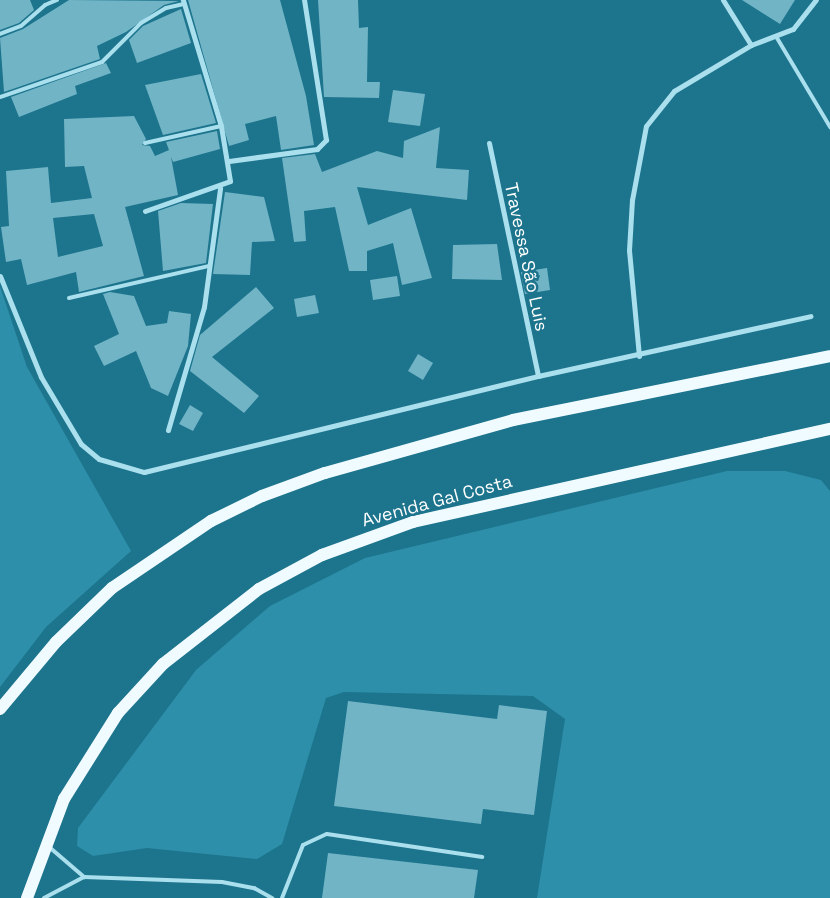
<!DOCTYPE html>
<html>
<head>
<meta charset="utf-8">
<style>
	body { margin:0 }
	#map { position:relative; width:830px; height:898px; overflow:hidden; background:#1d748d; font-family:"Space Grotesk",sans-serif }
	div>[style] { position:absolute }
	.green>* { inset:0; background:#2d8fa9 }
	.building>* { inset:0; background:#70b4c6 }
	.lane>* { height:4px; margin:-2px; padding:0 2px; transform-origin:2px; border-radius:2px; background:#aadfed }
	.street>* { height:5px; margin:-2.5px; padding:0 2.5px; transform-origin:2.5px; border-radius:2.5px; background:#aadfed }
	.primary>* { height:12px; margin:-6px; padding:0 6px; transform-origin:6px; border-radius:6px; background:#f0fbff }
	span { translate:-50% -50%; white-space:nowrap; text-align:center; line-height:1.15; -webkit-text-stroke:5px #1d748d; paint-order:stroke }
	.street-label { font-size:18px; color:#fff }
</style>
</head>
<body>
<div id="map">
	<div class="green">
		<i style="clip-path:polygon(0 286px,27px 367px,131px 551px,46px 627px,0 687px)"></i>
		<i style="clip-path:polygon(727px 471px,785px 471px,821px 480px,830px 491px,830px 898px,537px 898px,565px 719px,533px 696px,344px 692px,326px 698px,282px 844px,257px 859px,147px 848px,93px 856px,77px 846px,78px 828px,196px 670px,270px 606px,365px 558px)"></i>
	</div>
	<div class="building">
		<i style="clip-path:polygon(0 0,30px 0,34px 10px,19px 23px,0 30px)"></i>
		<i style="clip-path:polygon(69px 0,179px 1px,164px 5px,126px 32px,97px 46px,100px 59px,4px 92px,0 38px,23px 29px)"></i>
		<i style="clip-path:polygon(188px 0,280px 0,306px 96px,314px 145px,281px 150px,276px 116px,245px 124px,249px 140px,229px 146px)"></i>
		<i style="clip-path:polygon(318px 0,358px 0,359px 28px,368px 27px,367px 82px,380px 82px,379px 98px,324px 97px)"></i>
		<i style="clip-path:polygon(742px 0,795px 0,780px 24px)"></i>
		<i style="clip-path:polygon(181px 9px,191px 43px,137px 63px,129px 40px,143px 26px)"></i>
		<i style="clip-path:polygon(106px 63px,111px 73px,75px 86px,77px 94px,19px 117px,11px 97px)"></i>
		<i style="clip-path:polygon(201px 74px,216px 123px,163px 135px,145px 85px)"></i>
		<i style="clip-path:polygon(393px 90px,425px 94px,420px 126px,388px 122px)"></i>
		<i style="clip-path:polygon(evenodd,134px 116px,146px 139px,142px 145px,150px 146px,155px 156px,169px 150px,166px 142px,217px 131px,220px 149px,173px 162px,171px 157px,178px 195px,125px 207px,144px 276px,79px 292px,76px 272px,27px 285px,21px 259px,6px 262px,1px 227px,9px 226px,6px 171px,48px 167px,51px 203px,92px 198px,84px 166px,65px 167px,64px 119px,134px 116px,94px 214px,103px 246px,58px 257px,53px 218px,94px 214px)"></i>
		<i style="clip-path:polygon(440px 127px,436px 168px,469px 170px,467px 200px,357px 187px,368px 225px,411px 208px,432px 278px,402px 285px,393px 243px,367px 251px,367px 271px,349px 271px,335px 207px,304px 211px,306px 241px,294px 242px,282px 158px,315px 154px,322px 172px,377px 151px,403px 158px,404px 141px)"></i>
		<i style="clip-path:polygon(225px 192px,264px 197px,275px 241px,252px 242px,250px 275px,213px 274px)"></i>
		<i style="clip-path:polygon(181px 203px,213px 204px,206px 263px,163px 271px,158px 211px)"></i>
		<i style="clip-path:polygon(497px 244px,502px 280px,452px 279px,453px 245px)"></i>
		<i style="clip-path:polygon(547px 268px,550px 290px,525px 294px,521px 272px)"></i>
		<i style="clip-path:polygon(397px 276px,400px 296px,373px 300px,370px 280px)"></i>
		<i style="clip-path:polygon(256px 287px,274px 308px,212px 357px,259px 396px,244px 413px,190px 371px,200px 335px)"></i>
		<i style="clip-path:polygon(110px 292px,134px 296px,146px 326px,167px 323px,169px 311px,191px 314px,188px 346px,168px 396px,151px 388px,136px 351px,104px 366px,94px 346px,119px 334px,103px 294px)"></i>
		<i style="clip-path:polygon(315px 295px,319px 313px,297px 317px,294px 299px)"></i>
		<i style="clip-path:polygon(418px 354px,433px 363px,423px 380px,408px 371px)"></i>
		<i style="clip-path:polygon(190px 405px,203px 413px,193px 431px,179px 424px)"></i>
		<i style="clip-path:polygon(348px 701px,497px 719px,499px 705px,547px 711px,534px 815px,483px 809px,481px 824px,334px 806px)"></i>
		<i style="clip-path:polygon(328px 853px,478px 870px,474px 898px,322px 898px)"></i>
	</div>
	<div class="lane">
		<i style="left:0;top:34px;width:22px;rotate:-21deg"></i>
		<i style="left:21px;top:26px;width:32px;rotate:-41deg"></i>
		<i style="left:45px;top:5px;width:13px;rotate:-23deg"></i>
		<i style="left:777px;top:38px;width:104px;rotate:59.2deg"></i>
		<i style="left:0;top:97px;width:108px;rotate:-18.9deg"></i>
		<i style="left:102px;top:62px;width:55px;rotate:-45deg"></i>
		<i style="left:141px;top:23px;width:29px;rotate:-31deg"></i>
		<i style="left:166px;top:8px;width:18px;rotate:-13deg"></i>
		<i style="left:145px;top:143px;width:78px;rotate:-12.6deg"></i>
		<i style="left:69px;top:298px;width:144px;rotate:-12.9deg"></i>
		<i style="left:48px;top:846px;width:48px;rotate:40.7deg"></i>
		<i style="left:44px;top:898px;width:45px;rotate:-27.7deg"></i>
		<i style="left:84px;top:877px;width:138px;rotate:2.1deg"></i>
		<i style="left:222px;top:882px;width:33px;rotate:11deg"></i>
		<i style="left:254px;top:888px;width:21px;rotate:29deg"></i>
		<i style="left:282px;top:898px;width:57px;rotate:-68.4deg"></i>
		<i style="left:303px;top:845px;width:26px;rotate:-25deg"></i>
		<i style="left:327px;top:834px;width:157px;rotate:8.4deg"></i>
	</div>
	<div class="street">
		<i style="left:723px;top:0;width:53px;rotate:58.1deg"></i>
		<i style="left:489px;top:143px;width:238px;rotate:78.1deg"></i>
		<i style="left:229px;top:161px;width:89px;rotate:-7.8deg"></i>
		<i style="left:317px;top:149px;width:13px;rotate:-45deg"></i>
		<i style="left:326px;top:140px;width:142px;rotate:-98.9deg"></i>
		<i style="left:145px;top:211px;width:90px;rotate:-19.4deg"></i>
		<i style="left:230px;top:181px;width:56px;rotate:-99.3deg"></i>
		<i style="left:221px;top:126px;width:132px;rotate:-106.8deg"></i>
		<i style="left:0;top:276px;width:109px;rotate:67.9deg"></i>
		<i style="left:41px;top:377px;width:78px;rotate:59.2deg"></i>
		<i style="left:81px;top:444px;width:23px;rotate:40deg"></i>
		<i style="left:99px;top:459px;width:47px;rotate:16.1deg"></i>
		<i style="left:144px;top:472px;width:406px;rotate:-13.7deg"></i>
		<i style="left:538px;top:376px;width:279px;rotate:-12.4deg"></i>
		<i style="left:639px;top:356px;width:106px;rotate:-95.4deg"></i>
		<i style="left:629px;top:250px;width:50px;rotate:-86.6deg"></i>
		<i style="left:632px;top:200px;width:75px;rotate:-79.3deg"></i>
		<i style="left:646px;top:126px;width:45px;rotate:-51.3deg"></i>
		<i style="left:674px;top:91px;width:90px;rotate:-30.9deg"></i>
		<i style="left:751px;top:45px;width:45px;rotate:-20.9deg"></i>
		<i style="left:793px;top:29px;width:37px;rotate:-52deg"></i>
		<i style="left:168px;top:430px;width:128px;rotate:-73.7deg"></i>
		<i style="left:204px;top:307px;width:120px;rotate:-82.3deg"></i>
	</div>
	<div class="primary">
		<i style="left:0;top:709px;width:87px;rotate:-50.1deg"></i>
		<i style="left:56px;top:642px;width:78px;rotate:-44deg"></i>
		<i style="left:112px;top:588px;width:120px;rotate:-34.1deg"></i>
		<i style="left:211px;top:521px;width:57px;rotate:-26.1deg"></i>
		<i style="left:262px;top:496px;width:67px;rotate:-20.1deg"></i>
		<i style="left:325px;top:473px;width:195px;rotate:-15.7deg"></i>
		<i style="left:513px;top:420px;width:323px;rotate:-11.4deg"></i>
		<i style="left:27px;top:898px;width:106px;rotate:-69.5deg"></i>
		<i style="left:64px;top:799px;width:102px;rotate:-57.9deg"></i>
		<i style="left:118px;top:713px;width:67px;rotate:-47.4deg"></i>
		<i style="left:163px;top:664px;width:122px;rotate:-38deg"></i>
		<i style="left:259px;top:589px;width:72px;rotate:-28.4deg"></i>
		<i style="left:322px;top:555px;width:97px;rotate:-19.9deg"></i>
		<i style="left:413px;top:522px;width:427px;rotate:-12.6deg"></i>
	</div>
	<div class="street-label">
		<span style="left:526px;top:257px;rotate:78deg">Travessa São Luis</span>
		<span style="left:437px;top:501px;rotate:-15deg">Avenida Gal Costa</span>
	</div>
</div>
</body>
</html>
